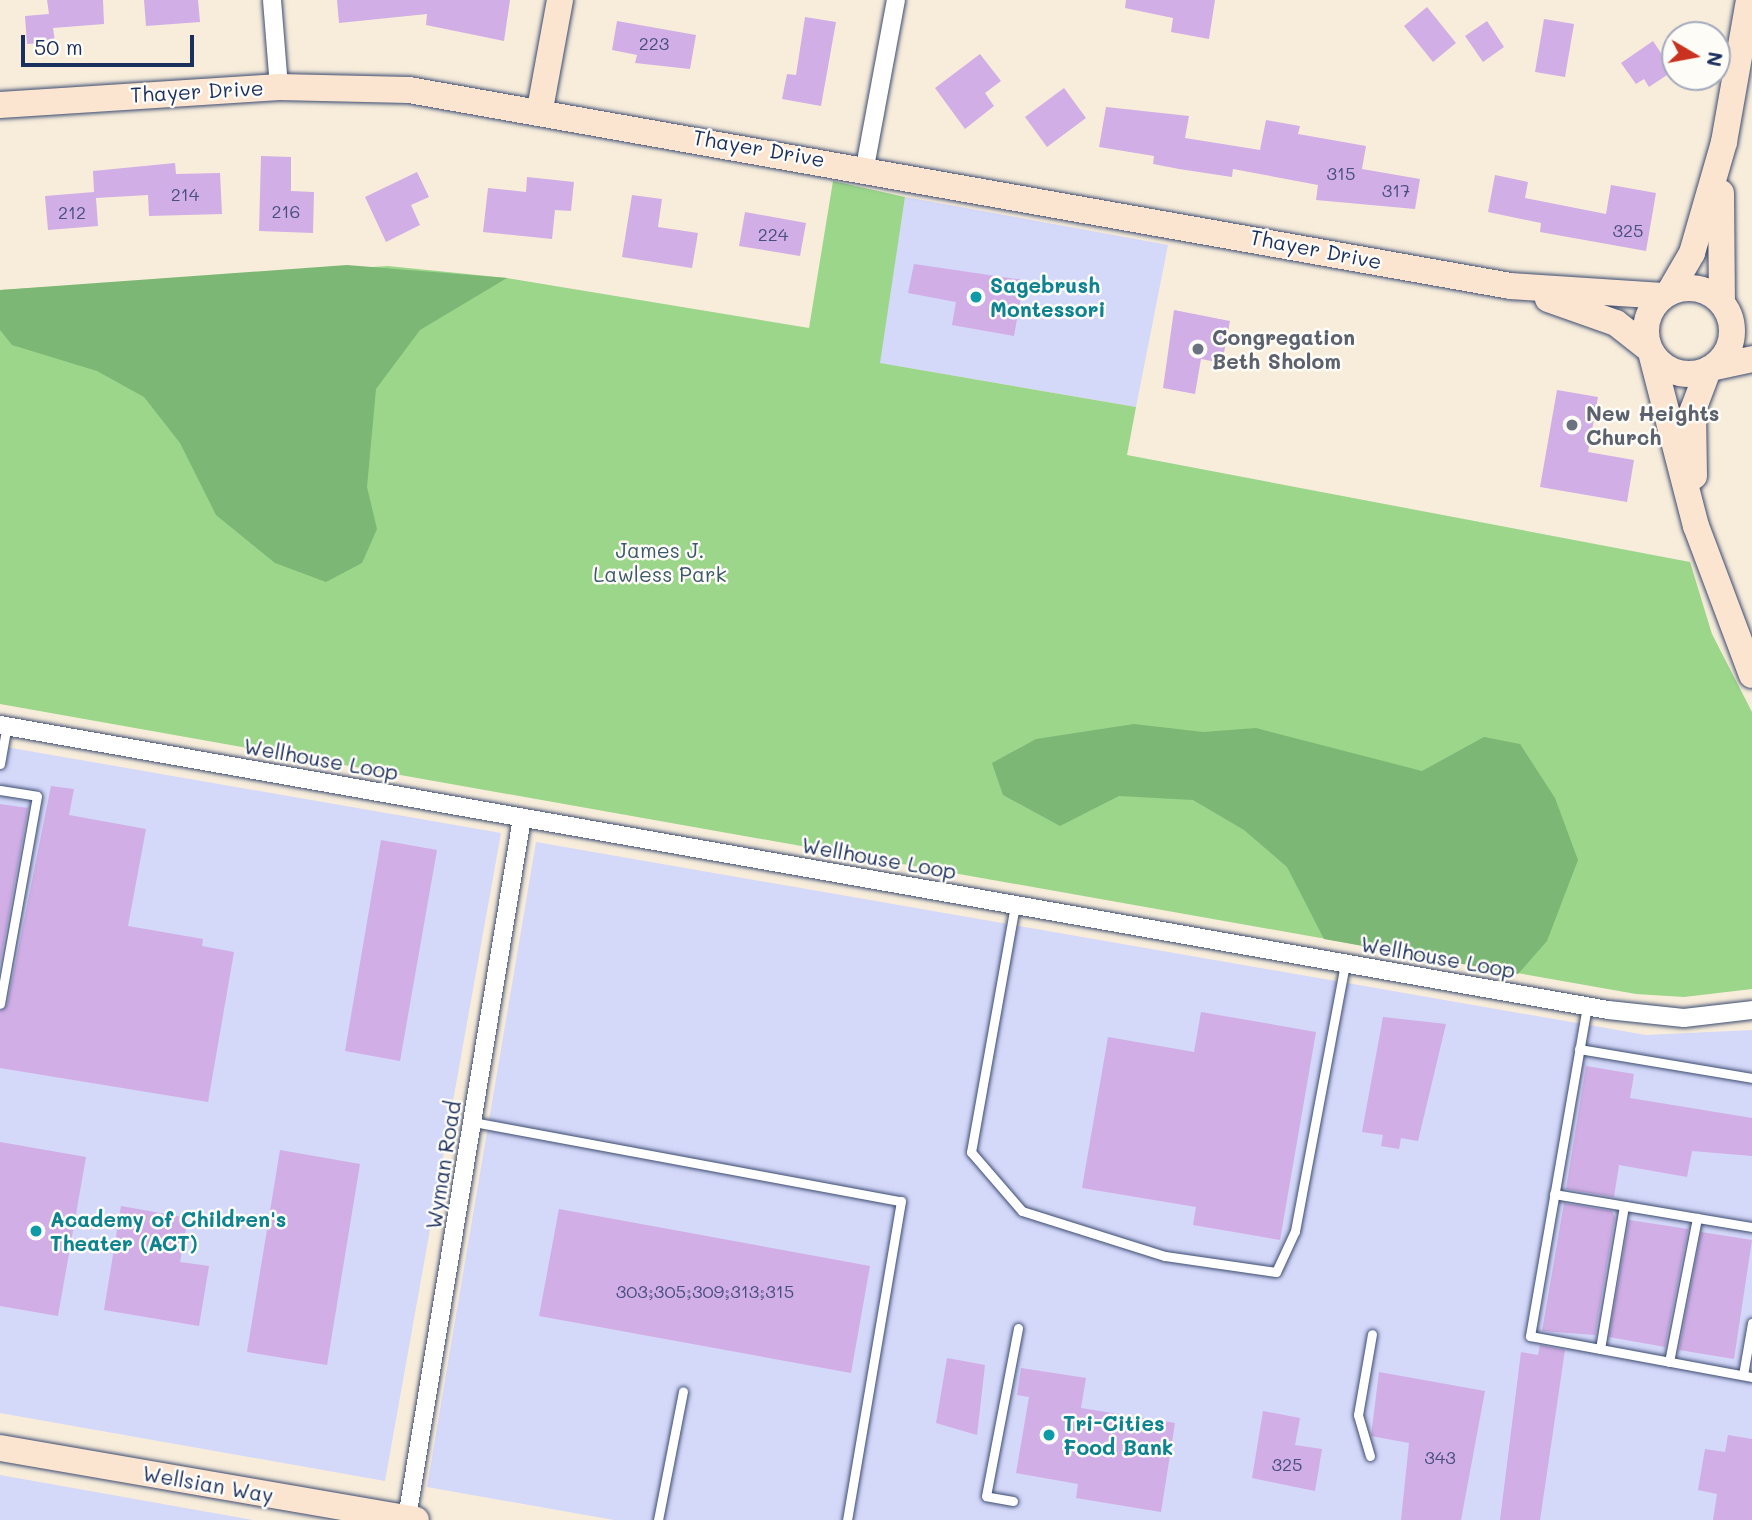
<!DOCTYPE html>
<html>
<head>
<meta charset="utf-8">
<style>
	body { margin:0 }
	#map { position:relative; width:1752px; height:1520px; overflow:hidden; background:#f8eddb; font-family:Mali,sans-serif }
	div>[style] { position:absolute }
	.built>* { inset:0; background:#d4d8f9 }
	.green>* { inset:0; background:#9bd68a }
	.forest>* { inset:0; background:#7cb776 }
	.building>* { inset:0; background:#d1aee6 }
	.roads { filter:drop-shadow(0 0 2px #3c4c71) drop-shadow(0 0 2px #3c4c71) }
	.lane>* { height:9px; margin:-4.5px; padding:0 4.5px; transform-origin:4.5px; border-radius:4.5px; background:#fff }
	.street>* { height:18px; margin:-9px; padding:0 9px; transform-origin:9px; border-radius:9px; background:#fff }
	.secondary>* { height:26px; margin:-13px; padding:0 13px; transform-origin:13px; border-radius:13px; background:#fce5d0 }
	.secondary>.ring { margin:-13px; padding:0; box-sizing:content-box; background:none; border:26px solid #fce5d0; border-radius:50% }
	.dots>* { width:19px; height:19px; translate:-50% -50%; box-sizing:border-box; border:4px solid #fdfcf7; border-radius:50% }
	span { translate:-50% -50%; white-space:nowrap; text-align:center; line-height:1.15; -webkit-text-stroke:5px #fdfcf7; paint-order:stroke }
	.number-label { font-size:18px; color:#484f80 }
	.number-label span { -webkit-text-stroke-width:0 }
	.street-label { font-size:21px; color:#1b2f5e }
	.culture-label { font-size:21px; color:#0d838f; font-weight:700 }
	.left { translate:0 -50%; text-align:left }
	.worship-label { font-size:21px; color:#5b616d; font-weight:700 }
	.park-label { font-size:21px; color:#3b5969 }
	.north { position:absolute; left:1661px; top:21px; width:70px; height:70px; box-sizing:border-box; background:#fdfcf7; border:2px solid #a3aaba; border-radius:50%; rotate:100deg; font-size:19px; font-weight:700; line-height:28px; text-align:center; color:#1b2f5e }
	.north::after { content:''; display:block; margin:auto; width:24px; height:32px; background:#c8321e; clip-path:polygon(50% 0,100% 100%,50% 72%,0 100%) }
	.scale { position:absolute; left:21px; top:35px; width:173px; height:32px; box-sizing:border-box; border:4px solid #1b2f5e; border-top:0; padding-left:9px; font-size:21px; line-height:24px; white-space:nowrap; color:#1b2f5e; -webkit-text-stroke:5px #fdfcf7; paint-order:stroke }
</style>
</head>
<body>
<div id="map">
	<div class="built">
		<i style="clip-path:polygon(905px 197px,1168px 245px,1136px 407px,879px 363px)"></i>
		<i style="clip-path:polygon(0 746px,501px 833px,385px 1481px,0 1413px)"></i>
		<i style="clip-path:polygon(536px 842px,1646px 1035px,1752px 1030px,1752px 1520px,614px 1520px,427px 1487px)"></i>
		<i style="clip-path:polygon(0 1475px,253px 1520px,0 1520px)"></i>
	</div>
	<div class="green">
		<i style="clip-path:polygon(833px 181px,905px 197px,880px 363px,1136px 407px,1127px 455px,1690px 562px,1712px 634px,1752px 712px,1752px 989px,1684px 997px,1636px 994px,0 704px,0 290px,388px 266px,507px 278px,809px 328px)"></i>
	</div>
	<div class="forest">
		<i style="clip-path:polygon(347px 265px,507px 278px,420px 330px,376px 389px,367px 487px,377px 529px,362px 563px,326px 582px,275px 563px,216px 515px,180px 443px,144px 397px,97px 371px,12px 345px,0 330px,0 290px)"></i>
		<i style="clip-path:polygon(1134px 724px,1203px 732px,1256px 728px,1422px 771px,1484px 737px,1520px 744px,1555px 798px,1578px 860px,1547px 941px,1518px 974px,1324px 939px,1287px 867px,1244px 830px,1193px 800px,1119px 796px,1060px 826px,1003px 795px,992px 763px,1036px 739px)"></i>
	</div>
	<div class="building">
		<i style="clip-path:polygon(47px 0,103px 0,104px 24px,53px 28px,55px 42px,27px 44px,25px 16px,49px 14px)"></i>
		<i style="clip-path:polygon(144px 0,198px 0,200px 22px,146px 26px)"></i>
		<i style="clip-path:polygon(337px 0,510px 0,504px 41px,426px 25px,427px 14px,339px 23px)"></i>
		<i style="clip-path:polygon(1126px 0,1215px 0,1209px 39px,1171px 32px,1173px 18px,1125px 8px)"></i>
		<i style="clip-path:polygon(1427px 7px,1456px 43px,1433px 62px,1404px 26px)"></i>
		<i style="clip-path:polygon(805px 17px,836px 22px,821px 106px,782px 99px,787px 74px,796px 75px)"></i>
		<i style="clip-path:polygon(1544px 19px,1574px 24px,1565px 77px,1535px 72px)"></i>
		<i style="clip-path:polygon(617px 21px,696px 35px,690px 69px,635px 63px,637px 55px,612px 50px)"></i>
		<i style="clip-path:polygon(1487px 21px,1504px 47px,1483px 62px,1465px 36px)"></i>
		<i style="clip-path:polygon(1653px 41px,1673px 71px,1649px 87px,1644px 79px,1636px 84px,1621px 63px)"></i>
		<i style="clip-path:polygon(980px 54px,1001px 81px,985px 93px,994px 106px,965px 129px,935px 88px)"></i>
		<i style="clip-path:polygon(1064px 88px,1086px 118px,1047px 147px,1025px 117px)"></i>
		<i style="clip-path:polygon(1106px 107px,1189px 116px,1185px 138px,1260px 150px,1266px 120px,1300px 126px,1298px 134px,1366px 146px,1362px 169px,1420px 179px,1415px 209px,1316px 200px,1318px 185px,1233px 169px,1232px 177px,1179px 169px,1153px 164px,1154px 156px,1099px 147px)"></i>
		<i style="clip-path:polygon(261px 156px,291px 157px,291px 191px,314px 192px,313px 233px,259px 231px)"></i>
		<i style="clip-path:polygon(175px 163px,176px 174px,220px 173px,222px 214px,149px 216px,148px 195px,96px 198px,98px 226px,48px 230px,45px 196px,94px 192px,93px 171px)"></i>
		<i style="clip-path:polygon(417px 172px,429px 197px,411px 205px,420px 225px,386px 242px,365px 197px)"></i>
		<i style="clip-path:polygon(1495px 175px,1528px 182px,1525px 198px,1606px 214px,1611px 185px,1656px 193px,1646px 251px,1540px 232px,1541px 223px,1488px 212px)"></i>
		<i style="clip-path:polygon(527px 177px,574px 182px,571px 211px,555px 210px,552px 239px,483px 232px,488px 188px,526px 192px)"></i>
		<i style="clip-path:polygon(632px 195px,662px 199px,658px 227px,698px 233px,692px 268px,622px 257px)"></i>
		<i style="clip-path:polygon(745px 212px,806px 223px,800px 256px,739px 246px)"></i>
		<i style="clip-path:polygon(914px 264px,1024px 280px,1014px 336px,952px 325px,956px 302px,908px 293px)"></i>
		<i style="clip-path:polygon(1174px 310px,1230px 321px,1222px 363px,1201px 359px,1195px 394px,1163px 388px)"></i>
		<i style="clip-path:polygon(1557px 390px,1598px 397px,1588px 452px,1634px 460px,1627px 502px,1540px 487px)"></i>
		<i style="clip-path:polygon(51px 786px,74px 789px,69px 815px,146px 829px,128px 926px,203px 939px,202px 946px,234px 952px,208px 1102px,0 1068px,0 1011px,7px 1005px)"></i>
		<i style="clip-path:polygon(0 804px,28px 808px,0 964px)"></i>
		<i style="clip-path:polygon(381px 840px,437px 850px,400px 1061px,345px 1051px)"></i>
		<i style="clip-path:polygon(1201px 1012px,1316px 1032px,1280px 1240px,1193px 1225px,1196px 1207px,1082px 1188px,1108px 1037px,1194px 1052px)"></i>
		<i style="clip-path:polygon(1383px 1017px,1446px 1024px,1418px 1141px,1401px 1138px,1399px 1149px,1381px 1146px,1383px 1135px,1362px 1132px)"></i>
		<i style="clip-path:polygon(1586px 1066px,1634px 1074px,1630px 1098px,1752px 1118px,1752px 1156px,1692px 1151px,1687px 1177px,1619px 1165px,1614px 1197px,1566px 1189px)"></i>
		<i style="clip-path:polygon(0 1142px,86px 1157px,58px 1316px,0 1306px)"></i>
		<i style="clip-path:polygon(280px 1150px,360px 1164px,327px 1365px,247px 1352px)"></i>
		<i style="clip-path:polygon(1564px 1203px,1612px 1211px,1615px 1217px,1595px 1335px,1542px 1331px)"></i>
		<i style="clip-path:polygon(121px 1206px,188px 1218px,180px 1262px,209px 1266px,199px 1326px,104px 1310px)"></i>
		<i style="clip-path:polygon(559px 1209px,870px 1266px,851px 1373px,539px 1316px)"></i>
		<i style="clip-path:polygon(1629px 1220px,1688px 1229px,1665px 1347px,1609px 1337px)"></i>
		<i style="clip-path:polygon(1701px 1232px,1752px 1240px,1734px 1359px,1679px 1350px)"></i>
		<i style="clip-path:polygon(1540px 1345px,1565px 1350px,1540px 1520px,1500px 1520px,1521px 1352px,1538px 1355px)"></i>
		<i style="clip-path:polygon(947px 1358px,985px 1365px,977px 1435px,936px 1423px)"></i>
		<i style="clip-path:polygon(1021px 1368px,1086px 1378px,1081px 1408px,1175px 1423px,1161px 1512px,1076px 1498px,1078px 1484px,1016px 1473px,1029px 1397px,1017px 1395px)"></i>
		<i style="clip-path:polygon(1379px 1372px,1485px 1391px,1461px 1520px,1401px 1520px,1409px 1443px,1371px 1436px)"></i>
		<i style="clip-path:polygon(1263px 1411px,1300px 1418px,1295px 1445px,1322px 1449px,1315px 1491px,1252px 1478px)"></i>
		<i style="clip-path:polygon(1728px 1435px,1752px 1439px,1752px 1520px,1713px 1520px,1717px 1494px,1698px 1490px,1705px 1449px,1725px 1452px)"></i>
	</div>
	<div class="roads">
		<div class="lane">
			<i style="left:0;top:764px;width:39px;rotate:-80deg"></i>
			<i style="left:0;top:790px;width:37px;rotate:9deg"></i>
			<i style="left:37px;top:796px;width:211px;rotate:100.1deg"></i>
			<i style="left:1015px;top:905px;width:251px;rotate:100.1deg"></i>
			<i style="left:971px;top:1152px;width:78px;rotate:49.2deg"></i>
			<i style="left:1022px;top:1211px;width:150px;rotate:17.5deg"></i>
			<i style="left:1165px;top:1256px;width:112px;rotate:8.2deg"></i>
			<i style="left:1276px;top:1272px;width:45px;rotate:-65.1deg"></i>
			<i style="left:1295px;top:1231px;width:273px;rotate:-79.4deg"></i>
			<i style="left:1587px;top:1006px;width:335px;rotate:99.8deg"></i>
			<i style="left:1530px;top:1336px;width:226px;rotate:10.5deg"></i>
			<i style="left:1579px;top:1049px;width:175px;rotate:9.5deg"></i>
			<i style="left:473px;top:1122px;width:435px;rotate:10.5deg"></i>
			<i style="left:901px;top:1201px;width:324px;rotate:99.6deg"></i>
			<i style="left:1554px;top:1194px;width:201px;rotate:9.5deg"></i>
			<i style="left:1600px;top:1349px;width:145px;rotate:-80.5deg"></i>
			<i style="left:1669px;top:1362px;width:147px;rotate:-79deg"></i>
			<i style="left:1743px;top:1375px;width:53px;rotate:-80.2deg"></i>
			<i style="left:1370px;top:1456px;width:43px;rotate:-106.3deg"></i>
			<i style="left:1358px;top:1415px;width:82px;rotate:-80.2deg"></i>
			<i style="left:1013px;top:1501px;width:27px;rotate:-170deg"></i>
			<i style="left:986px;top:1496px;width:171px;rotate:-79.2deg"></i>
			<i style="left:658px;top:1520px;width:131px;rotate:-79deg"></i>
		</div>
		<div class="street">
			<i style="left:272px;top:0;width:87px;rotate:85.4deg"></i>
			<i style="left:865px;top:167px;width:170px;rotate:-79.5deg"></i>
			<i style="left:0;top:725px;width:1633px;rotate:10.05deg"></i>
			<i style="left:1608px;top:1010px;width:76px;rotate:6deg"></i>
			<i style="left:1684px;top:1018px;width:68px;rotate:-6.7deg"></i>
			<i style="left:407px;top:1518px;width:709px;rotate:-80.67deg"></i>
		</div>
		<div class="secondary">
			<i style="left:0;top:105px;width:280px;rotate:-3.7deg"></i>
			<i style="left:279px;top:87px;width:130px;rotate:1.3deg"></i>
			<i style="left:409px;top:90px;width:1118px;rotate:10.09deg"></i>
			<i style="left:1510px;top:286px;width:153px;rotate:3.7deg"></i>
			<i style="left:540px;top:109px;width:111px;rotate:-79.6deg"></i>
			<i style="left:1721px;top:193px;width:109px;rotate:89.5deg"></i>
			<i class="ring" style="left:1646px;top:288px;width:60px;height:60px"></i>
			<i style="left:1670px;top:291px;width:44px;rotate:-59.9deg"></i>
			<i style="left:1692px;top:253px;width:116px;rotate:-73.9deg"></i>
			<i style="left:1724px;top:142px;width:144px;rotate:-80deg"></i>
			<i style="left:1548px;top:299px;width:72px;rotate:19.4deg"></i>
			<i style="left:1616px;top:323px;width:42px;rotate:38.2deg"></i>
			<i style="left:1652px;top:356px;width:176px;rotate:75.5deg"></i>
			<i style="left:1696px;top:526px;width:159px;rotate:69.4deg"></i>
			<i style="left:1715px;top:367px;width:38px;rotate:-12deg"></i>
			<i style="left:1694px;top:476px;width:66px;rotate:-90.9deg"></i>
			<i style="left:1693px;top:410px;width:43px;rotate:-69.4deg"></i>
			<i style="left:0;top:1448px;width:422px;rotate:9.8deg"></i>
		</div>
	</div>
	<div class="dots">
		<i style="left:976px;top:297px;background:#0f9aa8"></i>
		<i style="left:1198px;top:349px;background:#6b7280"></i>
		<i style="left:1572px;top:425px;background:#6b7280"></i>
		<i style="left:36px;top:1231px;background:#0f9aa8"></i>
		<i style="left:1049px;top:1435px;background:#0f9aa8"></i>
	</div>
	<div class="number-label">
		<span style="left:654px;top:43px">223</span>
		<span style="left:1341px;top:173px">315</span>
		<span style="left:1396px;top:190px">317</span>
		<span style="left:185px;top:194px">214</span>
		<span style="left:286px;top:211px">216</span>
		<span style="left:72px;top:212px">212</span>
		<span style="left:1628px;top:230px">325</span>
		<span style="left:773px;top:234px">224</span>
		<span style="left:705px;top:1291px">303;305;309;313;315</span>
		<span style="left:1440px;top:1457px">343</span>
		<span style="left:1287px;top:1464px">325</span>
	</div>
	<div class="street-label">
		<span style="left:197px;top:91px;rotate:-3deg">Thayer Drive</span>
		<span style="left:759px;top:148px;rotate:10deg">Thayer Drive</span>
		<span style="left:1316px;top:249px;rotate:11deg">Thayer Drive</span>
		<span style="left:321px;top:759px;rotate:10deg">Wellhouse Loop</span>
		<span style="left:879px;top:858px;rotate:10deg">Wellhouse Loop</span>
		<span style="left:1438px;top:957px;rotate:10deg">Wellhouse Loop</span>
		<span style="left:443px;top:1165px;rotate:-81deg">Wyman Road</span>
		<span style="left:208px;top:1484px;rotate:10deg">Wellsian Way</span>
	</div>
	<div class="culture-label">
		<span class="left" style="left:990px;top:297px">Sagebrush<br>Montessori</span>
		<span class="left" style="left:50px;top:1231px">Academy of Children's<br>Theater (ACT)</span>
		<span class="left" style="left:1063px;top:1435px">Tri-Cities<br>Food Bank</span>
	</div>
	<div class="worship-label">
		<span class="left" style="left:1212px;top:349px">Congregation<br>Beth Sholom</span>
		<span class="left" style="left:1586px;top:425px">New Heights<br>Church</span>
	</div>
	<div class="park-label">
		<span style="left:660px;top:562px">James J.<br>Lawless Park</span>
	</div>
	<div class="north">N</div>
	<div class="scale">50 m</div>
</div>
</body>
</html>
